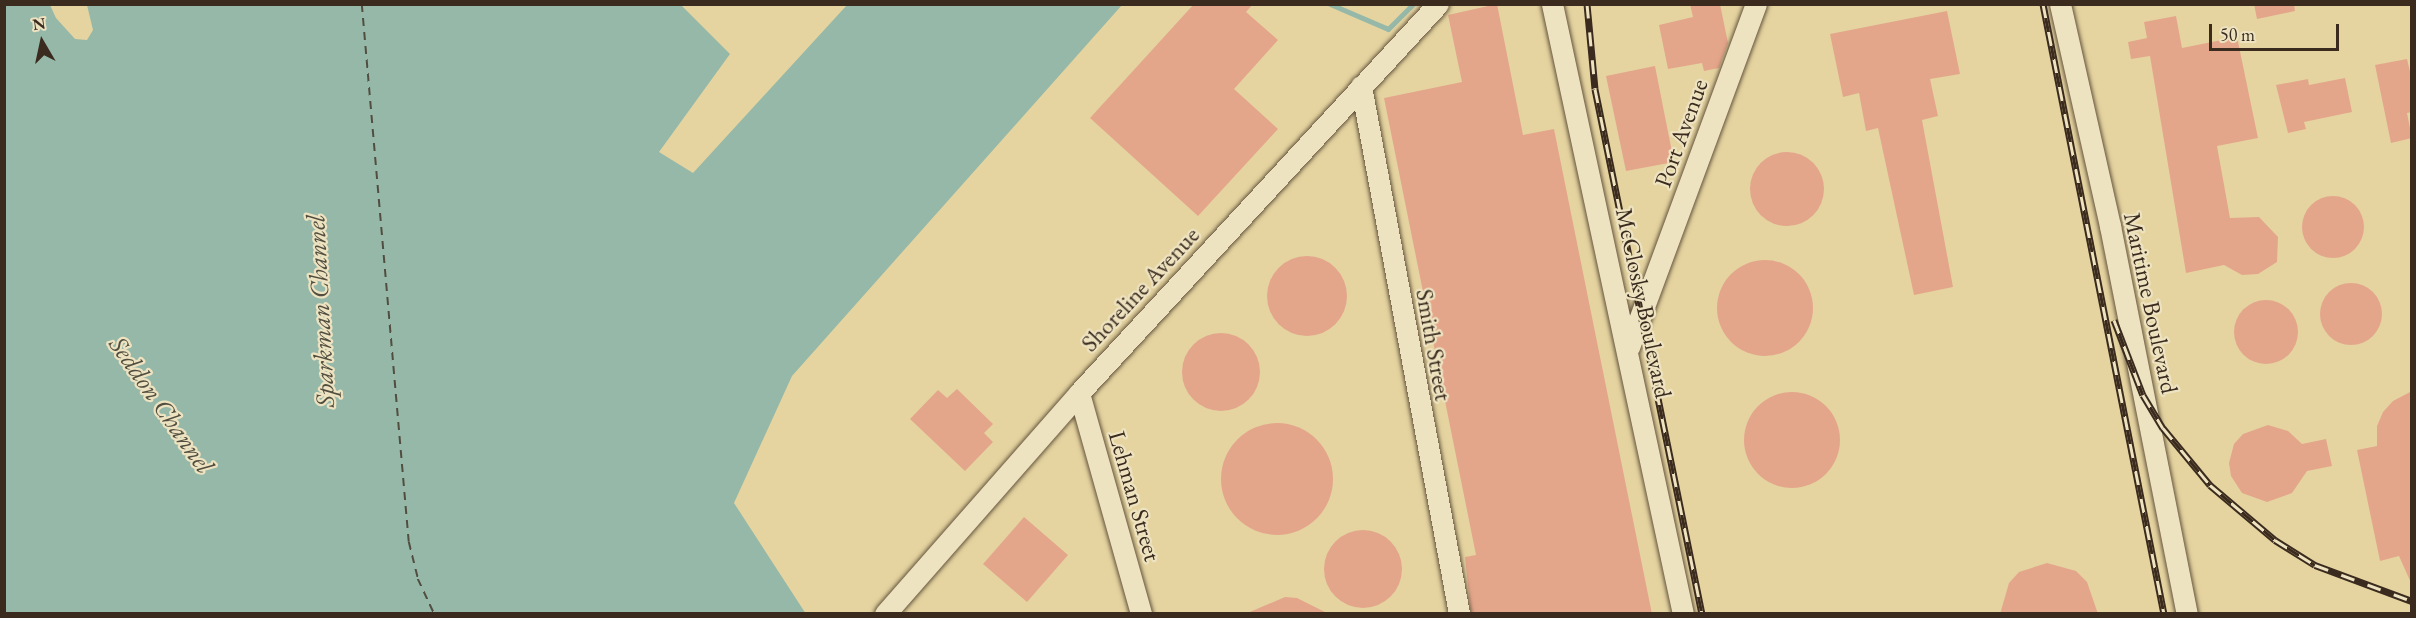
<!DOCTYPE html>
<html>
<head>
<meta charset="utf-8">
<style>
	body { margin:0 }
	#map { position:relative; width:2416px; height:618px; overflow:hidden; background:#e5d4a0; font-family:"EB Garamond",serif }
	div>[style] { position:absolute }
	.water>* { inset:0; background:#96b8a8 }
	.stream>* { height:5px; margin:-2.5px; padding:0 2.5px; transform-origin:2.5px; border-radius:2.5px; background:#96b8a8 }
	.ferry>* { height:1.5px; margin-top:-0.75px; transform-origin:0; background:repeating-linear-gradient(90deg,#514e40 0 8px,transparent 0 14px) }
	.building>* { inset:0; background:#e4a68b }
	.round { border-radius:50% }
	.roads { filter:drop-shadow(0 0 2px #65553e) drop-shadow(0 0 2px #65553e) }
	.minor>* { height:21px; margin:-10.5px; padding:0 10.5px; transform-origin:10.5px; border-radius:10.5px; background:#eee3c1 }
	.rail>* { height:7px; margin-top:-3.5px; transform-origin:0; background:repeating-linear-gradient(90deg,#eee3c1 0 14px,#3a2b1e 0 28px); box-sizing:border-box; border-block:2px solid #3a2b1e }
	span { translate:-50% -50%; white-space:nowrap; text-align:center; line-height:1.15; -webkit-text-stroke:4.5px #eee3c1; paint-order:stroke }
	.street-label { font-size:24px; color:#3a2b1e }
	.water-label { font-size:26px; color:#514e40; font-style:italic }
	.frame { position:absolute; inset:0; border:6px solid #3a2b1e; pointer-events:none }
	.north { position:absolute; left:12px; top:12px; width:60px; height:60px; -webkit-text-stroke:4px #eee3c1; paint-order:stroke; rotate:351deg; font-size:16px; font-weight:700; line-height:24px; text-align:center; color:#3a2b1e }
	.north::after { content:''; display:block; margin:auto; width:21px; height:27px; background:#3a2b1e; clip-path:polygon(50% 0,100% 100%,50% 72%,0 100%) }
	.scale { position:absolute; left:2209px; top:24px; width:130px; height:27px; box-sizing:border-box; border:3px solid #3a2b1e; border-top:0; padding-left:8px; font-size:18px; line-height:21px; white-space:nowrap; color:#3a2b1e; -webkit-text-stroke:4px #eee3c1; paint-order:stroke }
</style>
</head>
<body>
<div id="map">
	<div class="water">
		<i style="clip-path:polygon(4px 5px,50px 5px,56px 18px,75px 39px,87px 40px,93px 30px,87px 5px,681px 5px,730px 54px,659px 152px,693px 173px,847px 5px,1122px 5px,792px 376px,734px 503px,806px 614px,5px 613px)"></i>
	</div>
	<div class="stream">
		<i style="left:1330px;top:4px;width:63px;rotate:23.3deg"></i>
		<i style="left:1388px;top:29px;width:35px;rotate:-45deg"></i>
	</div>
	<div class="ferry">
		<i style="left:362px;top:4px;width:540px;rotate:85.01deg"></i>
		<i style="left:409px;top:542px;width:38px;rotate:76deg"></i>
		<i style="left:418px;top:579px;width:38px;rotate:65deg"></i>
	</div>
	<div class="building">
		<i style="clip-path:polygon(1194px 4px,1253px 4px,1246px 12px,1278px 40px,1234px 89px,1278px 129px,1198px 216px,1090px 118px)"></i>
		<i style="clip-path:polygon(1497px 4px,1523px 135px,1554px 129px,1652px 614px,1471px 614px,1465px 557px,1476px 555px,1384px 98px,1462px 82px,1448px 15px)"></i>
		<i style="clip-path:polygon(1690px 4px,1720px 4px,1728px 43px,1719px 68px,1704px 71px,1702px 63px,1668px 69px,1659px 25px,1693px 17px)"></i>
		<i style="clip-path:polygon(2254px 4px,2294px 4px,2295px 11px,2257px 19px)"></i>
		<i style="clip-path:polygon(1947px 11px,1960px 74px,1930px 79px,1938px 116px,1922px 120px,1953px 287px,1914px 295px,1878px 128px,1866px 131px,1859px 93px,1843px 97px,1830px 34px)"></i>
		<i style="clip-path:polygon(2176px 16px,2182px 48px,2237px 37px,2258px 138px,2217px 146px,2230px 218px,2259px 217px,2278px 237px,2277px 262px,2258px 274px,2242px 275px,2224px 265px,2186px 273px,2150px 56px,2131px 59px,2128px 42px,2147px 38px,2144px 22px)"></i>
		<i style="clip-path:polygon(2407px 59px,2412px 80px,2412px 112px,2407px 113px,2412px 138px,2391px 143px,2375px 65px)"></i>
		<i style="clip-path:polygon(1655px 66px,1674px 162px,1626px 171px,1606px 76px)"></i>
		<i style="clip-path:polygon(2345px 78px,2352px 112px,2304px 122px,2306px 129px,2288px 133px,2276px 85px,2308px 79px,2309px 85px)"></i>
		<i class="round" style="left:1750px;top:152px;width:74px;height:74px"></i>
		<i class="round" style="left:2302px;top:196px;width:62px;height:62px"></i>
		<i class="round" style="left:1267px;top:256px;width:80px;height:80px"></i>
		<i class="round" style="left:1717px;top:260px;width:96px;height:96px"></i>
		<i class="round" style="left:2320px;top:283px;width:62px;height:62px"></i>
		<i class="round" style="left:2234px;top:300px;width:64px;height:64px"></i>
		<i class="round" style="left:1182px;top:333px;width:78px;height:78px"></i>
		<i style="clip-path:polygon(957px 389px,993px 424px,984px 433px,993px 442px,965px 471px,910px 419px,938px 390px,947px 398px)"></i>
		<i style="clip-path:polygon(2412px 391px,2412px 585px,2399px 556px,2380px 561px,2357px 450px,2377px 446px,2377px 426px,2383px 412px,2393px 401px)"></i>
		<i class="round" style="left:1744px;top:392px;width:96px;height:96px"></i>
		<i class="round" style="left:1221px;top:423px;width:112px;height:112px"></i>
		<i style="clip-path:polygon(2268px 425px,2288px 431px,2302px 444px,2326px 439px,2332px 466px,2307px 471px,2292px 493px,2267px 502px,2242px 493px,2231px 476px,2229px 463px,2234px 444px,2243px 434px)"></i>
		<i style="clip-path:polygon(1024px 517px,1068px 555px,1027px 602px,983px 564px)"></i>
		<i class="round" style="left:1324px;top:530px;width:78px;height:78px"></i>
		<i style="clip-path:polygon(2047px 563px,2076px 571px,2087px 582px,2098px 614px,2000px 614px,2009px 583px,2019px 572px)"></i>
		<i style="clip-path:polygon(1285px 597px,1297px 598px,1329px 614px,1245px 614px)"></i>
	</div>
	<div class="roads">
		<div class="minor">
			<i style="left:1552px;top:4px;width:624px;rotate:77.88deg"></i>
			<i style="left:2060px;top:4px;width:228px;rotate:77.3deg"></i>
			<i style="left:2110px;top:226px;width:396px;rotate:78.8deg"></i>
			<i style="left:1361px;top:86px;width:536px;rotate:79.47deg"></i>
			<i style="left:1629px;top:347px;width:366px;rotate:-69.7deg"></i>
			<i style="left:1079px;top:393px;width:230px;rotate:74.3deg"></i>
			<i style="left:885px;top:614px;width:294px;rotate:-48.7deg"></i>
			<i style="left:1079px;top:393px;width:529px;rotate:-47.3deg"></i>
		</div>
	</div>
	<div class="rail">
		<i style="left:1587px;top:4px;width:85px;rotate:84.6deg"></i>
		<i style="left:1595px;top:89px;width:536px;rotate:78.48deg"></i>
		<i style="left:2043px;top:4px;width:622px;rotate:78.78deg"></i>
		<i style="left:2114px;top:320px;width:80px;rotate:68.9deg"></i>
		<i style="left:2143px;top:395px;width:39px;rotate:59deg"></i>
		<i style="left:2163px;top:428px;width:74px;rotate:50.5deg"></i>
		<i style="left:2210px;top:485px;width:85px;rotate:40.2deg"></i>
		<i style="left:2275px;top:540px;width:47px;rotate:32deg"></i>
		<i style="left:2315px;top:565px;width:103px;rotate:20.4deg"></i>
	</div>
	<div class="street-label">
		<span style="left:1681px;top:133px;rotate:-70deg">Port Avenue</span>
		<span style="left:1140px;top:289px;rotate:-47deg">Shoreline Avenue</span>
		<span style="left:1644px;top:303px;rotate:78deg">McClosky Boulevard</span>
		<span style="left:2151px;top:303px;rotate:78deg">Maritime Boulevard</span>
		<span style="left:1434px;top:345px;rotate:80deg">Smith Street</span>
		<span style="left:1135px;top:496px;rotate:74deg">Lehman Street</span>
	</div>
	<div class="water-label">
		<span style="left:321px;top:311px;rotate:-93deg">Sparkman Channel</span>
		<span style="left:161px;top:405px;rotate:55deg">Seddon Channel</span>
	</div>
	<div class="frame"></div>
	<div class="north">N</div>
	<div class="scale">50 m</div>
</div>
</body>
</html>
